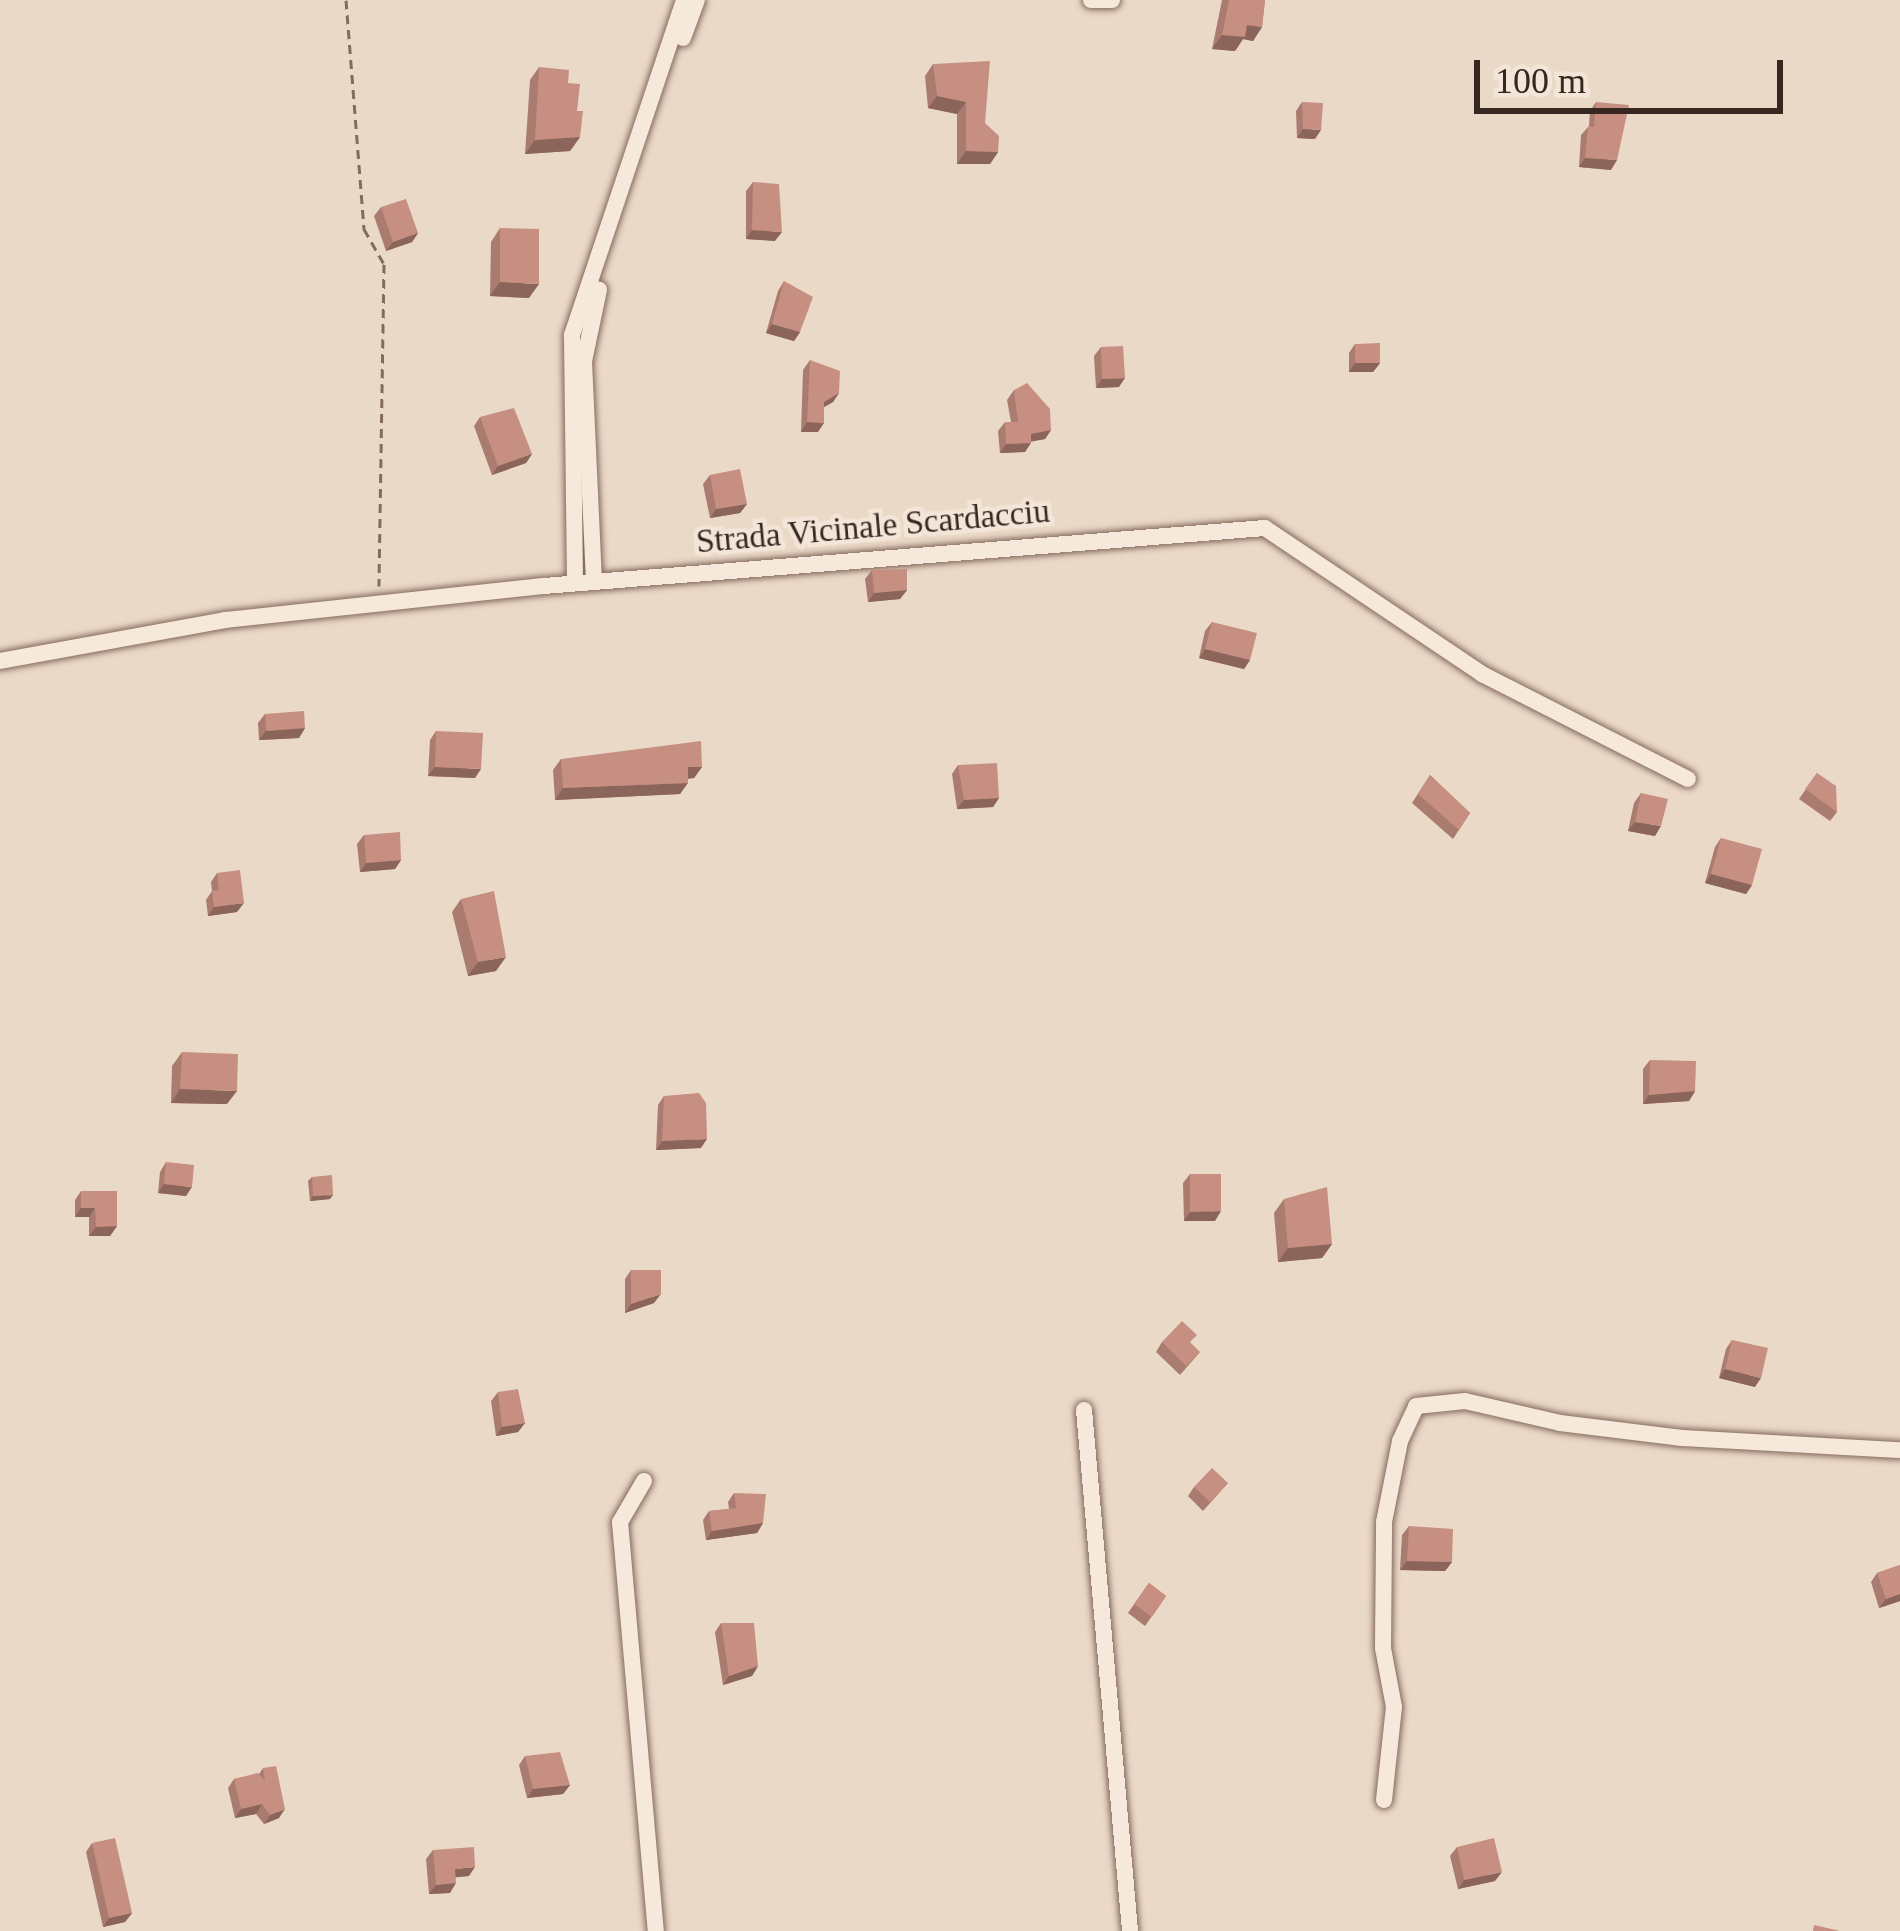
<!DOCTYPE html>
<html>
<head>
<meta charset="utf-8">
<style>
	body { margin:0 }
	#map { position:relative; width:1900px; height:1931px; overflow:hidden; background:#ebd9c8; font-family:Georgia,serif }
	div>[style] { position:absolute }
	.path>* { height:3px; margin-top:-1.5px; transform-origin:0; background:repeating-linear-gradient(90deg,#856b5e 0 9px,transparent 0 15px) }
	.roads { filter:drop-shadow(0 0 3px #856b5e) drop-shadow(0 0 3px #856b5e) }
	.minor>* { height:16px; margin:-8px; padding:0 8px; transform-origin:8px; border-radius:8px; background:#f6e8da }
	.wall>* { inset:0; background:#aa7b6f }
	.shaded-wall>* { inset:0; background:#8b645a }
	.building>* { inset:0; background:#c68f81 }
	span { translate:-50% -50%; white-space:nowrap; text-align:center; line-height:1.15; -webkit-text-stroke:9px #f3e5d7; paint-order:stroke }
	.street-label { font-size:33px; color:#372721 }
	.scale { position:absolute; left:1474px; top:60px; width:309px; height:54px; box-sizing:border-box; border:6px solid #372721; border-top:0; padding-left:15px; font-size:36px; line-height:42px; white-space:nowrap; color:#372721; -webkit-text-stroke:9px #f3e5d7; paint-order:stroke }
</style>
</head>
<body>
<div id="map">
	<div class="path">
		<i style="left:346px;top:0;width:230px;rotate:85.5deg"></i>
		<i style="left:364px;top:229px;width:40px;rotate:60.3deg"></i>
		<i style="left:384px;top:264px;width:322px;rotate:90.9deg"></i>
	</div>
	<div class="roads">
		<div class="minor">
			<i style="left:1091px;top:0;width:21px"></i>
			<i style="left:683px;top:38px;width:40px;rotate:-69.8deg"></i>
			<i style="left:594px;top:582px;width:221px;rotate:-92.6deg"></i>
			<i style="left:584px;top:361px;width:73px;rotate:-78.1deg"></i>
			<i style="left:575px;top:583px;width:248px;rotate:-90.7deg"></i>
			<i style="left:572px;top:335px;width:353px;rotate:-71.5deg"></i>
			<i style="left:0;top:661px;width:229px;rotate:-10.3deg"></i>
			<i style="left:225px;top:620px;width:321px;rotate:-6.1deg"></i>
			<i style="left:544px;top:586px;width:723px;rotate:-4.6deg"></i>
			<i style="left:1265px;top:528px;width:262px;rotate:33.9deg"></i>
			<i style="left:1482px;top:674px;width:231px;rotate:27deg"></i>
			<i style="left:1084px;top:1410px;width:523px;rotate:84.95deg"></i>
			<i style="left:644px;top:1481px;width:48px;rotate:120.3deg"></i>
			<i style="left:620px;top:1522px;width:411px;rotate:85deg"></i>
			<i style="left:1384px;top:1800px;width:94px;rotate:-83.9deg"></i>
			<i style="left:1394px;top:1707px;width:60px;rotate:-100.6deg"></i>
			<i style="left:1383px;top:1648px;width:126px;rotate:-89.5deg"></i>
			<i style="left:1384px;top:1522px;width:83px;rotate:-78.8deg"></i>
			<i style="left:1400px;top:1441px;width:38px;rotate:-65deg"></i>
			<i style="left:1416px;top:1406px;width:49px;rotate:-5.8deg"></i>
			<i style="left:1465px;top:1401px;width:98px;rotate:13deg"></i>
			<i style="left:1560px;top:1423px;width:123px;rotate:7deg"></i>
			<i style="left:1682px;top:1438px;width:218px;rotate:3.2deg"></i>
		</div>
	</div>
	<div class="wall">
		<i style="clip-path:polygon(1222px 0,1265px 0,1262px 27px,1253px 41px,1243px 39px,1235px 51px,1212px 49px)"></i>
		<i style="clip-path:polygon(933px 64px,985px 123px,998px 152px,990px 164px,957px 164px,957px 114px,928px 108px,925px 76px)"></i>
		<i style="clip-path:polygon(539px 67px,568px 83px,577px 111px,580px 137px,570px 151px,525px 154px,530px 80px)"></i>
		<i style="clip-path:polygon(1302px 102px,1315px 139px,1297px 138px,1296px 111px)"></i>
		<i style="clip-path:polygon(1596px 102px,1611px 170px,1579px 167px,1581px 135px,1589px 126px,1590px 111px)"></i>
		<i style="clip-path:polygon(753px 182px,775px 241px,746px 239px,746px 191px)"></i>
		<i style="clip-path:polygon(381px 207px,418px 233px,412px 242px,386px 251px,374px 216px)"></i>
		<i style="clip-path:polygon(500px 228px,529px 298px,490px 296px,491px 242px)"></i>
		<i style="clip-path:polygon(784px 281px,800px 332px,794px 341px,766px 333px,778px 291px)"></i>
		<i style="clip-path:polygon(1355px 344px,1380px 363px,1373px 372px,1349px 372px,1349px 353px)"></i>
		<i style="clip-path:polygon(1101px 347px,1119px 387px,1096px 388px,1094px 356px)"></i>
		<i style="clip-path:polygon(810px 360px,839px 393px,833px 402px,824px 407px,818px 432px,801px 432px,803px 370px)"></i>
		<i style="clip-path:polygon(1014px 390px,1051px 430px,1045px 439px,1031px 441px,1025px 452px,1000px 453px,998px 431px,1005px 422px,1011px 422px,1007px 400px)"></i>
		<i style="clip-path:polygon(480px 417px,532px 454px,526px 463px,492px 475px,474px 426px)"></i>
		<i style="clip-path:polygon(710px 475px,747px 504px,740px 513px,710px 518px,703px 484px)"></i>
		<i style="clip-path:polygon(872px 570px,907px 590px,900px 599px,868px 602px,865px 579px)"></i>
		<i style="clip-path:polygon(1212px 622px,1250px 660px,1244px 669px,1199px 658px,1205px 631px)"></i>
		<i style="clip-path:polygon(265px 714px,305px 728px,299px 738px,259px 740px,258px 723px)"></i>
		<i style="clip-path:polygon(436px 731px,475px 778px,428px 776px,430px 740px)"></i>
		<i style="clip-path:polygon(561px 759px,702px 767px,694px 778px,688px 779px,680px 794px,555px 800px,553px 770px)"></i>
		<i style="clip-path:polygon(958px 765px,999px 798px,993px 807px,957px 809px,952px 774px)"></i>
		<i style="clip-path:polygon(1817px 773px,1837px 812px,1830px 821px,1799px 799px)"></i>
		<i style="clip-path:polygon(1430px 775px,1470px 813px,1453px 839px,1412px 803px)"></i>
		<i style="clip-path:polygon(1641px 793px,1655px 836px,1628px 831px,1634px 803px)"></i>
		<i style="clip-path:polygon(364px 835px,401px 860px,395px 869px,360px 872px,357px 844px)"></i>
		<i style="clip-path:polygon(1721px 838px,1752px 885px,1746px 894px,1705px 883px,1715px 847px)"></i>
		<i style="clip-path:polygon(217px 873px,237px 912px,208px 916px,206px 900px,212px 891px,211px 882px)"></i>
		<i style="clip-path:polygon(461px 899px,496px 971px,468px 976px,452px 912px)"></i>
		<i style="clip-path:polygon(182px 1052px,227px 1104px,171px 1103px,172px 1066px)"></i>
		<i style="clip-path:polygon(1650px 1060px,1695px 1091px,1689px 1101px,1643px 1104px,1643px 1069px)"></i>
		<i style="clip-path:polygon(664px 1096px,701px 1148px,656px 1150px,658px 1105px)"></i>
		<i style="clip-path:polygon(166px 1162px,186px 1196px,158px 1193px,160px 1172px)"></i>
		<i style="clip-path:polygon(1190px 1174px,1215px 1221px,1184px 1221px,1183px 1183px)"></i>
		<i style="clip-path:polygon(312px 1177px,330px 1199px,310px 1201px,308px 1181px)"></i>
		<i style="clip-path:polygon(81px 1191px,117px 1226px,110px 1236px,89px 1236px,89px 1217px,75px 1217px,75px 1200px)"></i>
		<i style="clip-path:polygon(1284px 1199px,1332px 1244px,1322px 1258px,1278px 1262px,1274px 1213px)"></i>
		<i style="clip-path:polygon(631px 1270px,654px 1303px,625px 1313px,625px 1279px)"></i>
		<i style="clip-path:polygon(1732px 1340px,1755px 1387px,1719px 1378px,1726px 1349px)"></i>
		<i style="clip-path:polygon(1162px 1342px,1200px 1352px,1180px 1375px,1156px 1352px)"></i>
		<i style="clip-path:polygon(498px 1392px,525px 1423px,518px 1432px,496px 1436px,491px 1401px)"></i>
		<i style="clip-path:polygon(1228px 1483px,1203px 1511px,1188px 1496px,1194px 1487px)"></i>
		<i style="clip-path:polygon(734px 1493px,763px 1523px,757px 1533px,706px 1540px,703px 1520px,709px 1511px,729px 1509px,728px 1502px)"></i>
		<i style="clip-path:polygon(1409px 1526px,1452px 1562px,1445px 1571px,1400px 1570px,1402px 1535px)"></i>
		<i style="clip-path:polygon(1900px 1565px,1900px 1601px,1879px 1608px,1871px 1582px,1877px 1573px)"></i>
		<i style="clip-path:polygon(1149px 1583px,1166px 1596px,1145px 1626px,1128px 1613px)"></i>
		<i style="clip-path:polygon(721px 1623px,758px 1666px,752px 1676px,723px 1685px,715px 1632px)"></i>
		<i style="clip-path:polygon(525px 1756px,570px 1785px,563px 1794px,527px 1798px,519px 1765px)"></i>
		<i style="clip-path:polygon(263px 1768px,279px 1818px,264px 1824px,256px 1814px,235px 1818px,228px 1788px,234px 1779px,259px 1774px)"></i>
		<i style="clip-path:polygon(92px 1843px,132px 1913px,125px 1922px,103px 1927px,86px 1852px)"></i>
		<i style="clip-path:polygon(1457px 1847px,1495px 1881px,1458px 1889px,1450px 1856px)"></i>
		<i style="clip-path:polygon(433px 1850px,469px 1876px,456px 1877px,450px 1893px,429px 1894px,426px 1859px)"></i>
	</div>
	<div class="shaded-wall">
		<i style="clip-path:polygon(1247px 25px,1262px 27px,1253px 41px,1243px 39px,1235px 51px,1212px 49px,1222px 35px)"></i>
		<i style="clip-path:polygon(937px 96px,966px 102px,957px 114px,928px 108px)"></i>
		<i style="clip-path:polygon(1303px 129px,1321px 130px,1315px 139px,1297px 138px)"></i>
		<i style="clip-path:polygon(580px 137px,570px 151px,525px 154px,535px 140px)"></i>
		<i style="clip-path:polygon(966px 151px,998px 152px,990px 164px,957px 164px)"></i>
		<i style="clip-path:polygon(1585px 158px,1617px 160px,1611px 170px,1579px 167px)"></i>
		<i style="clip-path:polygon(752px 230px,782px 232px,775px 241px,746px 239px)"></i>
		<i style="clip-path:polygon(418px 233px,412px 242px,386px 251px,393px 242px)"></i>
		<i style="clip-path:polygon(500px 282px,539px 284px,529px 298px,490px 296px)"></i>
		<i style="clip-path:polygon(772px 324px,800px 332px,794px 341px,766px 333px)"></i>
		<i style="clip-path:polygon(1355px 363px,1380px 363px,1373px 372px,1349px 372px)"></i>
		<i style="clip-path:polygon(1125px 378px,1119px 387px,1096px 388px,1102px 379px)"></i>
		<i style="clip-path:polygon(839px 393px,833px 402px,817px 411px,824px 402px)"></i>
		<i style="clip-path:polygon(807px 422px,824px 423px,818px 432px,801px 432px)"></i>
		<i style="clip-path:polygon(1051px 430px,1045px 439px,1024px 443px,1031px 434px)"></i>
		<i style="clip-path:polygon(1031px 443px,1025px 452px,1000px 453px,1006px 444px)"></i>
		<i style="clip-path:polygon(532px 454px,526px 463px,492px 475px,498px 466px)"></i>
		<i style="clip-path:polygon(747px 504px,740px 513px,710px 518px,716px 509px)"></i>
		<i style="clip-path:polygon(907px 590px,900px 599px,868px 602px,874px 593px)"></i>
		<i style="clip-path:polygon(1205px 649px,1250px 660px,1244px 669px,1199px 658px)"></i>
		<i style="clip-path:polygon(305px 728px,299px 738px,259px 740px,266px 731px)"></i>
		<i style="clip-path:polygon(435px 767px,481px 769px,475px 778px,428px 776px)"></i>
		<i style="clip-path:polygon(688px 767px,702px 767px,694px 778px,680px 779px)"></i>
		<i style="clip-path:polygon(688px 783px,680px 794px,555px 800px,563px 788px)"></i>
		<i style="clip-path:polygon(999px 798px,993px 807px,957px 809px,964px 800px)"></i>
		<i style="clip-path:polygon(1635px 822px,1661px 826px,1655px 836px,1628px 831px)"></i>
		<i style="clip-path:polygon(401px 860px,395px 869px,360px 872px,366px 863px)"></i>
		<i style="clip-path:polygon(1711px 874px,1752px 885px,1746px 894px,1705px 883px)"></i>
		<i style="clip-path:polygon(244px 903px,237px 912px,208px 916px,214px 907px)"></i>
		<i style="clip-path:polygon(506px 957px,496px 971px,468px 976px,478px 962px)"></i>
		<i style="clip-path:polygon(180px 1089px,237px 1091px,227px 1104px,171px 1103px)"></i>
		<i style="clip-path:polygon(1695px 1091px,1689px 1101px,1643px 1104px,1649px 1095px)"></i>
		<i style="clip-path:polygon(707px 1139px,701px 1148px,656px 1150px,662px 1141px)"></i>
		<i style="clip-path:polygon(164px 1184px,192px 1187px,186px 1196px,158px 1193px)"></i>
		<i style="clip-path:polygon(333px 1195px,330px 1199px,310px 1201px,313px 1196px)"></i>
		<i style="clip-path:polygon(81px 1208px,95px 1208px,89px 1217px,75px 1217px)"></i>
		<i style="clip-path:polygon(1221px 1211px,1215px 1221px,1184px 1221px,1190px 1212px)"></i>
		<i style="clip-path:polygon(117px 1226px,110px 1236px,89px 1236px,96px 1227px)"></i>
		<i style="clip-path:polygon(1332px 1244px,1322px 1258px,1278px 1262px,1288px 1248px)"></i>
		<i style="clip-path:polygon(661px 1294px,654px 1303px,625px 1313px,631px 1304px)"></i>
		<i style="clip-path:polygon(1725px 1369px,1761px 1378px,1755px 1387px,1719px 1378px)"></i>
		<i style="clip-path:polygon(525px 1423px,518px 1432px,496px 1436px,502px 1427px)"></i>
		<i style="clip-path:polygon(763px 1523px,757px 1533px,706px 1540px,712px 1531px)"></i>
		<i style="clip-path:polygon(1407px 1561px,1452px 1562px,1445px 1571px,1400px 1570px)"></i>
		<i style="clip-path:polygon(1900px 1594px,1900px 1601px,1879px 1608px,1886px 1599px)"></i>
		<i style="clip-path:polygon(758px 1666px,752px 1676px,723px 1685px,729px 1676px)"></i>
		<i style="clip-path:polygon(570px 1785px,563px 1794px,527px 1798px,533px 1789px)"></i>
		<i style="clip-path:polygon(262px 1804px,256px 1814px,235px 1818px,241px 1809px)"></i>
		<i style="clip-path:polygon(285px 1809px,279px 1818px,264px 1824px,270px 1815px)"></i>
		<i style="clip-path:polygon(475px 1867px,469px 1876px,449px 1878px,455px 1869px)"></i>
		<i style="clip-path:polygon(1502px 1872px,1495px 1881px,1458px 1889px,1464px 1880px)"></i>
		<i style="clip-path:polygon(456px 1883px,450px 1893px,429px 1894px,436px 1885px)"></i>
		<i style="clip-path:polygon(132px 1913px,125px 1922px,103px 1927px,109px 1918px)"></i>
	</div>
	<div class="building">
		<i style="clip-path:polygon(1229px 0,1265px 0,1262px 27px,1247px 25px,1245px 37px,1222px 35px)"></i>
		<i style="clip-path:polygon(990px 61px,985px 123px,999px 136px,998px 152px,966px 151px,966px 102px,937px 96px,933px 64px)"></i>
		<i style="clip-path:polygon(539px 67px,569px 70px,568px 83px,580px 84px,577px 111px,583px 111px,580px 137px,535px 140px)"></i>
		<i style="clip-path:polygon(1302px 102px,1323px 103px,1321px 130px,1303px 129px)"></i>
		<i style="clip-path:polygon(1596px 102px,1629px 105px,1617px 160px,1585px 158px,1588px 126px,1594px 127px)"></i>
		<i style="clip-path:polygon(753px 182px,779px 184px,782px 232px,752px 230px)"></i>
		<i style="clip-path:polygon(406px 199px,418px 233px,393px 242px,381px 207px)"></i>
		<i style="clip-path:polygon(500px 228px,539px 229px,539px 284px,500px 282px)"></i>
		<i style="clip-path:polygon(784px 281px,813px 297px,800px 332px,772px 324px)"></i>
		<i style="clip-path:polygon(1380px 343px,1380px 363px,1355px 363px,1355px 344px)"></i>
		<i style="clip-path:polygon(1123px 346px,1125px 378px,1102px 379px,1101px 347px)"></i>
		<i style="clip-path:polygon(810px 360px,840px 371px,839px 393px,824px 402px,824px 423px,807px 422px)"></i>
		<i style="clip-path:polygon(1027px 383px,1050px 409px,1051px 430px,1031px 434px,1031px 443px,1006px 444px,1005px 422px,1018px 422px,1014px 390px)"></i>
		<i style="clip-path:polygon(514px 408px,532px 454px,498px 466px,480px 417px)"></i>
		<i style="clip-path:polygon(740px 469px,747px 504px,716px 509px,710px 475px)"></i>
		<i style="clip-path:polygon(907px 569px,907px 590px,874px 593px,872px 570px)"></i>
		<i style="clip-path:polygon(1212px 622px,1257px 633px,1250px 660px,1205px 649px)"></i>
		<i style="clip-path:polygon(304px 711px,305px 728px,266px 731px,265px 714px)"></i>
		<i style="clip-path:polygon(436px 731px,483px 733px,481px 769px,435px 767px)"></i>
		<i style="clip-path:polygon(701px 741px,702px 767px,688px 767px,688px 783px,563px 788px,561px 759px)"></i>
		<i style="clip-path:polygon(997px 763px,999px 798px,964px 800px,958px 765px)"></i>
		<i style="clip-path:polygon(1817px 773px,1836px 786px,1837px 812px,1805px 789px)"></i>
		<i style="clip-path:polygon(1430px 775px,1470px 813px,1459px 830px,1418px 794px)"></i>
		<i style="clip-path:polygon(1641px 793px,1668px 799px,1661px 826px,1635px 822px)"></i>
		<i style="clip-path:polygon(400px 832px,401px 860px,366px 863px,364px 835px)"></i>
		<i style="clip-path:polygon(1721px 838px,1762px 849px,1752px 885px,1711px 874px)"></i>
		<i style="clip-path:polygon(240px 870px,244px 903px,214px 907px,212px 891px,219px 890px,217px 873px)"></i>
		<i style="clip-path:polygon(494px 891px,506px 957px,478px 962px,461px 899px)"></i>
		<i style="clip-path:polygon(182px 1052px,238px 1054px,237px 1091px,180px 1089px)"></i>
		<i style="clip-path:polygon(1650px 1060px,1696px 1061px,1695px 1091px,1649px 1095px)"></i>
		<i style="clip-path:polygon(699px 1093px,706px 1103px,707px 1139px,662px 1141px,664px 1096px)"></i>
		<i style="clip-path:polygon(166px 1162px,194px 1165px,192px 1187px,164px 1184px)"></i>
		<i style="clip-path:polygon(1190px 1174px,1221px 1174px,1221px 1211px,1190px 1212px)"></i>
		<i style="clip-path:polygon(332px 1175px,333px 1195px,313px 1196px,312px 1177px)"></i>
		<i style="clip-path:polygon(1327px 1187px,1332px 1244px,1288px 1248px,1284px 1199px)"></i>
		<i style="clip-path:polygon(81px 1191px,117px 1191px,117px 1226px,96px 1227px,95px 1208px,81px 1208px)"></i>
		<i style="clip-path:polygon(631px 1270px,661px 1270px,661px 1294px,631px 1304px)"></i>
		<i style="clip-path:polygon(1182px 1321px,1197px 1335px,1190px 1342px,1200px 1352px,1186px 1366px,1162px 1342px)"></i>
		<i style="clip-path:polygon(1732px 1340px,1768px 1348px,1761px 1378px,1725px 1369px)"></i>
		<i style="clip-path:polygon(518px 1389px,525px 1423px,502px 1427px,498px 1392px)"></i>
		<i style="clip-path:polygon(1212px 1468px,1228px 1483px,1210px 1502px,1194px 1487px)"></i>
		<i style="clip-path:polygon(734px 1493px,766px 1494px,763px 1523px,712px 1531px,709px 1511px,736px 1508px)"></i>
		<i style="clip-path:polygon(1409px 1526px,1453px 1529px,1452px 1562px,1407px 1561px)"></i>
		<i style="clip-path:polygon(1900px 1565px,1900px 1594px,1886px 1599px,1877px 1573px)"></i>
		<i style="clip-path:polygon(1149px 1583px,1166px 1596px,1152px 1617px,1134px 1604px)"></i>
		<i style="clip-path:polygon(721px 1623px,754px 1623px,758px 1666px,729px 1676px)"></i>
		<i style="clip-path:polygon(560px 1752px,570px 1785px,533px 1789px,525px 1756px)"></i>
		<i style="clip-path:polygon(276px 1766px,285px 1809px,270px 1815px,262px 1804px,241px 1809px,234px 1779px,258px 1773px,265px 1781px,263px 1768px)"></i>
		<i style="clip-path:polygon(115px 1838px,132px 1913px,109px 1918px,92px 1843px)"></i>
		<i style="clip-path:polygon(1494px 1838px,1502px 1872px,1464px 1880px,1457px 1847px)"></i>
		<i style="clip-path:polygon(474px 1847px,475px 1867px,455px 1869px,456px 1883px,436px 1885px,433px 1850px)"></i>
		<i style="clip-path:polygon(1814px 1925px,1840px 1931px,1813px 1931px)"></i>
	</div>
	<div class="street-label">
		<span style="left:873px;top:527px;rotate:-5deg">Strada Vicinale Scardacciu</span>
	</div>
	<div class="scale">100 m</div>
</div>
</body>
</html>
